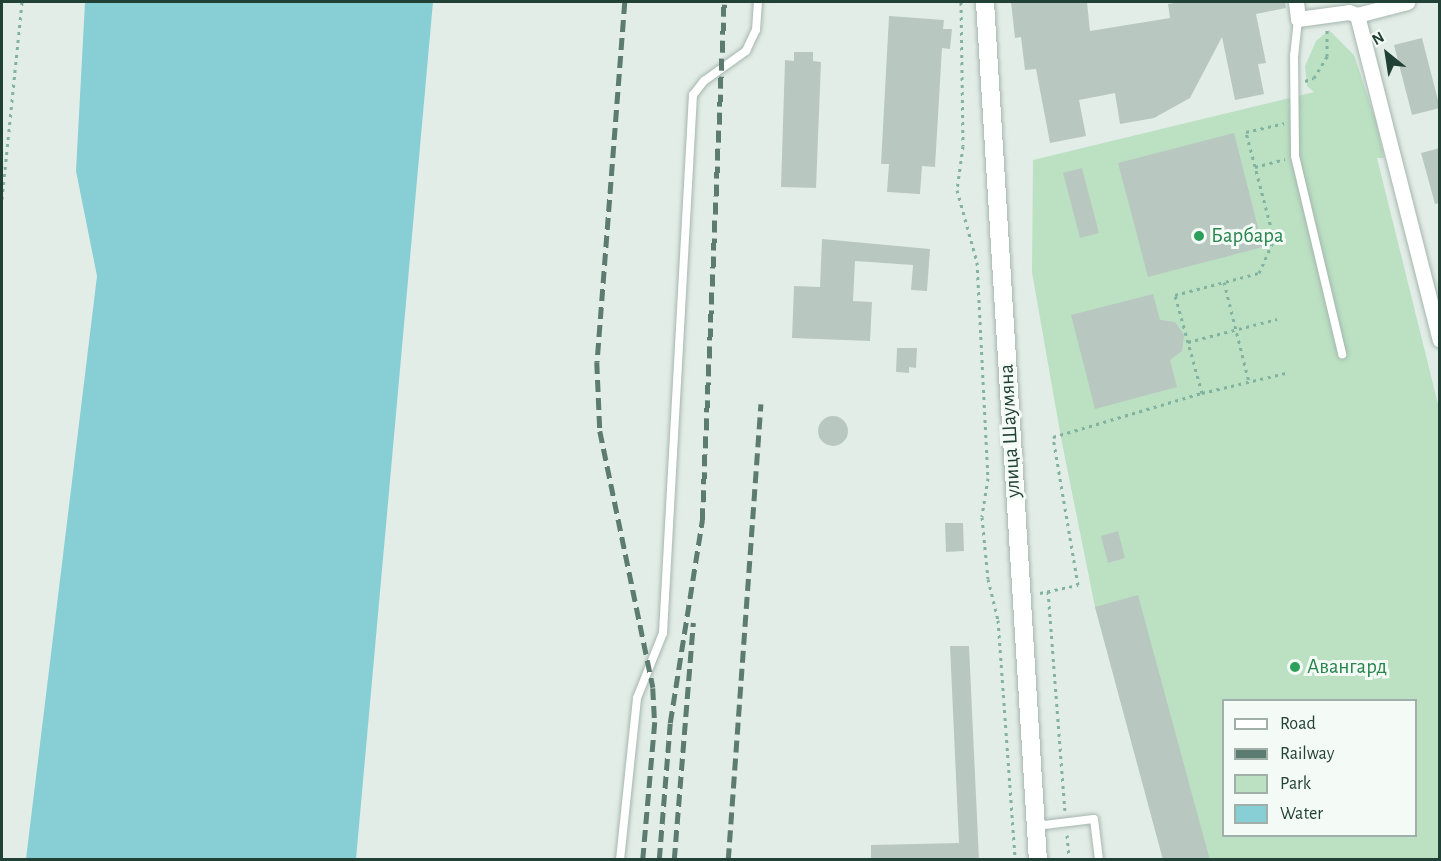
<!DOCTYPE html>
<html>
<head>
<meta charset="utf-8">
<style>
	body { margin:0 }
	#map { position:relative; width:1441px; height:861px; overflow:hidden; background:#e3ede8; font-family:"Alegreya Sans",sans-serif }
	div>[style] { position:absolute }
	.green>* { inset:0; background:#bbe0c2 }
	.water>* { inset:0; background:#88ced5 }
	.building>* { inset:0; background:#b8c8c1 }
	.round { border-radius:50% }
	.path>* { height:3px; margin-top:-1.5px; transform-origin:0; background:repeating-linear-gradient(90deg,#82b3a0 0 3px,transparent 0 7.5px) }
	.roads { filter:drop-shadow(0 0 2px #a5b6af) drop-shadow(0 0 2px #a5b6af) }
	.service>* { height:8px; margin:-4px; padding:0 4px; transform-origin:4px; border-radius:4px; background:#fff }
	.minor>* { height:15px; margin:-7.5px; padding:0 7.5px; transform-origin:7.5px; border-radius:7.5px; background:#fff }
	.secondary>* { height:18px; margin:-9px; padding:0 9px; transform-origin:9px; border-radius:9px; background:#fff }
	.rail>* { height:4.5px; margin-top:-2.25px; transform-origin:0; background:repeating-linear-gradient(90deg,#5c7b71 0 12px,transparent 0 18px) }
	.dots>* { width:16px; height:16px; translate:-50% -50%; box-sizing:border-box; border:3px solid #f4faf6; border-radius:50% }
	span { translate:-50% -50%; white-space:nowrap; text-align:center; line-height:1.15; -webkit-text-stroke:6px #f4faf6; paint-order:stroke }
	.leisure-label { font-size:21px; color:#27864d }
	.left { translate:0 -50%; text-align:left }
	.street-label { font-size:21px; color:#214036 }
	.frame { position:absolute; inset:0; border:3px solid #214036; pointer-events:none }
	.legend { position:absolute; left:1222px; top:699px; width:195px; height:138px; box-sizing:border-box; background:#f4faf6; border:2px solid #a0b0a9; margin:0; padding:8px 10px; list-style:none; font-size:18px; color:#214036 }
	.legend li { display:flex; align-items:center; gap:12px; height:30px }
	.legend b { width:30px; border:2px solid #a0b0a9 }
	.north { position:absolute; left:1357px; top:24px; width:60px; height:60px; -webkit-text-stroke:4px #f4faf6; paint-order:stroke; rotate:330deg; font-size:16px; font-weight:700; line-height:24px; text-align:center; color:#214036 }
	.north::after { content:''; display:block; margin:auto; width:21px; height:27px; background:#214036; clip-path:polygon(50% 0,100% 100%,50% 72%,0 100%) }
</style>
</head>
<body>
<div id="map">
	<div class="green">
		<i style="clip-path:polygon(evenodd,1329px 30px,1354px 55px,1376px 121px,1384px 158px,1377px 158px,1439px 408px,1439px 859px,1163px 859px,1095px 607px,1061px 438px,1032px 272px,1033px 160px,1314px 92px,1307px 86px,1305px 66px,1316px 41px,1329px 30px,1224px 700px,1416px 700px,1416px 836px,1224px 836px,1224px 700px)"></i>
	</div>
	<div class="water">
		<i style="clip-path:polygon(85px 2px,433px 2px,356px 859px,26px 859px,97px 276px,76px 171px)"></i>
	</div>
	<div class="building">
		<i style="clip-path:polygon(1011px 2px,1087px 2px,1090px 31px,1170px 18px,1168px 4px,1180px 2px,1285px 2px,1286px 8px,1256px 14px,1266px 63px,1258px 64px,1264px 94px,1235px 100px,1222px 37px,1190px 98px,1154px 118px,1120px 124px,1115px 93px,1079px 100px,1086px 136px,1050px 143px,1036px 69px,1025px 70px,1021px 37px,1015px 38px)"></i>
		<i style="clip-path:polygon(889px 16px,944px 20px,943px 29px,952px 29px,950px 49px,942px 48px,935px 167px,922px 166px,920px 194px,887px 192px,889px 164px,881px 164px)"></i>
		<i style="clip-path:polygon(1422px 38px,1440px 108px,1412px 115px,1394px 45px)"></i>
		<i style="clip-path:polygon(794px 52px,813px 52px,813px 61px,821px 62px,816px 188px,781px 187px,785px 60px,794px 61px)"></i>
		<i style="clip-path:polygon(1234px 133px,1263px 247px,1148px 277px,1118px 163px)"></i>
		<i style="clip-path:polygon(1440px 148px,1440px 203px,1435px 204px,1421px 153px)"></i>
		<i style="clip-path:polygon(1082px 168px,1099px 233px,1080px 238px,1063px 173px)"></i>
		<i style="clip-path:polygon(822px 239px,930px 249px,927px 291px,911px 290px,913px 265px,855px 261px,853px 301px,872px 302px,870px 341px,792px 338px,794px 286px,820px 287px)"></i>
		<i style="clip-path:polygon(1153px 294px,1160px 320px,1175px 322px,1184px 335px,1182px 351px,1170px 360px,1177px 387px,1095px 409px,1071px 315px)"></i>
		<i style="clip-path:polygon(897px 348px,917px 348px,916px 368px,909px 367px,909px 373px,896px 372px)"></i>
		<i class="round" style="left:818px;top:416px;width:30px;height:30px"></i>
		<i style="clip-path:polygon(945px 523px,963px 523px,964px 551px,946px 552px)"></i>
		<i style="clip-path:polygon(1118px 531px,1125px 558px,1108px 563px,1101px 536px)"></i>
		<i style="clip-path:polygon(1138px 595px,1190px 787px,1210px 860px,1163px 860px,1095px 607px)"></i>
		<i style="clip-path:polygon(950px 646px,969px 646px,979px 860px,871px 860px,871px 845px,959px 843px)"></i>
	</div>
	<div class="path">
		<i style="left:961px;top:2px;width:144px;rotate:89.2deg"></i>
		<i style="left:963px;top:146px;width:44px;rotate:97.8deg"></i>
		<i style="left:957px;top:190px;width:75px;rotate:74.5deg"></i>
		<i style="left:977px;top:262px;width:216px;rotate:87.1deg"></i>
		<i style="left:988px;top:478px;width:39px;rotate:99deg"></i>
		<i style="left:982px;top:517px;width:62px;rotate:84.5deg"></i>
		<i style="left:988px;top:579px;width:42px;rotate:76.3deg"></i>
		<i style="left:998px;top:620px;width:241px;rotate:85.9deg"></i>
		<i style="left:1305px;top:81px;width:9px;rotate:-18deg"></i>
		<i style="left:1314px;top:78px;width:26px;rotate:-59deg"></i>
		<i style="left:1327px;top:56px;width:26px;rotate:-90deg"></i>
		<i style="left:1255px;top:167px;width:31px;rotate:-15deg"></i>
		<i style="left:2px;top:199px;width:198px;rotate:-84.2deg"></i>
		<i style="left:1224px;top:282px;width:103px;rotate:76deg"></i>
		<i style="left:1188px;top:342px;width:92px;rotate:-14.5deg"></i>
		<i style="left:1202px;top:393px;width:86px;rotate:-13.4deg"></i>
		<i style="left:1048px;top:591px;width:220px;rotate:85.6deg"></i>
		<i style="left:1040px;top:593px;width:39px;rotate:-12deg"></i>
		<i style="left:1078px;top:585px;width:150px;rotate:-99.6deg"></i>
		<i style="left:1053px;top:437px;width:155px;rotate:-16.5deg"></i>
		<i style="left:1202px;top:393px;width:102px;rotate:-105.4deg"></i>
		<i style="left:1175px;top:295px;width:87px;rotate:-14.7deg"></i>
		<i style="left:1259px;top:273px;width:37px;rotate:-66deg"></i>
		<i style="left:1274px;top:239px;width:111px;rotate:-104.7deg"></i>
		<i style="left:1246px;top:132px;width:39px;rotate:-13deg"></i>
		<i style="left:1067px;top:835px;width:25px;rotate:85deg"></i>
	</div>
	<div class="roads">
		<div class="service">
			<i style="left:1298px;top:19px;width:36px;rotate:96deg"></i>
			<i style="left:1294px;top:55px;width:101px;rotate:89.4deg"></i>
			<i style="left:1295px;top:156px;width:204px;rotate:76.6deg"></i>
			<i style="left:1036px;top:826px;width:58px;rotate:-6.9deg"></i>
			<i style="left:1094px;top:819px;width:41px;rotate:83deg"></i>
			<i style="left:620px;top:860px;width:163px;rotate:-84deg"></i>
			<i style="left:637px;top:698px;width:70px;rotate:-68.2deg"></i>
			<i style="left:663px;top:633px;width:539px;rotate:-86.81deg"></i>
			<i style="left:693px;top:95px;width:18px;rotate:-52deg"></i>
			<i style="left:704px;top:81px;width:52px;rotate:-35.5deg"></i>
			<i style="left:746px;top:51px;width:23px;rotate:-65deg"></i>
			<i style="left:756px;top:30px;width:28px;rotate:-86deg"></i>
		</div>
		<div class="minor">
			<i style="left:1296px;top:2px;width:17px;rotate:83deg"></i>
			<i style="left:1298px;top:19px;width:51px;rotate:-7.8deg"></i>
			<i style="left:1349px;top:12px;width:9px;rotate:21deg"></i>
			<i style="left:1357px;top:15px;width:335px;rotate:75.7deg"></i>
			<i style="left:1357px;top:15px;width:52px;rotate:-14.6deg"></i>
		</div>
		<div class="secondary">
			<i style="left:985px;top:2px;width:860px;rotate:86.47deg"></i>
		</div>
	</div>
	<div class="rail">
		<i style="left:625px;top:2px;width:361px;rotate:94.4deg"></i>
		<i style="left:597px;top:362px;width:69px;rotate:87.5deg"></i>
		<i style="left:600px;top:431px;width:262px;rotate:78.3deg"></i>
		<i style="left:653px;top:688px;width:34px;rotate:87deg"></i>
		<i style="left:655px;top:722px;width:139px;rotate:95deg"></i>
		<i style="left:659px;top:860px;width:137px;rotate:-85.4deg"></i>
		<i style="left:670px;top:723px;width:206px;rotate:-81deg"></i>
		<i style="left:702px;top:520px;width:518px;rotate:-87.57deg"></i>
		<i style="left:674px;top:860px;width:238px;rotate:-85.4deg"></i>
		<i style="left:728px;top:860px;width:457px;rotate:-85.9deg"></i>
	</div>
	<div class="dots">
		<i style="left:1199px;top:236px;background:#2e9e5b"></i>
		<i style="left:1295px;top:667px;background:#2e9e5b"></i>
	</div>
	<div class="leisure-label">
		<span class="left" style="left:1211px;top:236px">Барбара</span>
		<span class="left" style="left:1307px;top:667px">Авангард</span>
	</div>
	<div class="street-label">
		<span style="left:1010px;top:431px;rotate:-93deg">улица Шаумяна</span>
	</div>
	<div class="frame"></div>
	<ul class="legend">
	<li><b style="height:8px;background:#fff"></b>Road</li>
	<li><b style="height:8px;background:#5c7b71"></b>Railway</li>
	<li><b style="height:16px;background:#bbe0c2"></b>Park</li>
	<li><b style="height:16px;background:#88ced5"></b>Water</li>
	</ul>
	<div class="north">N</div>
</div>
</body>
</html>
